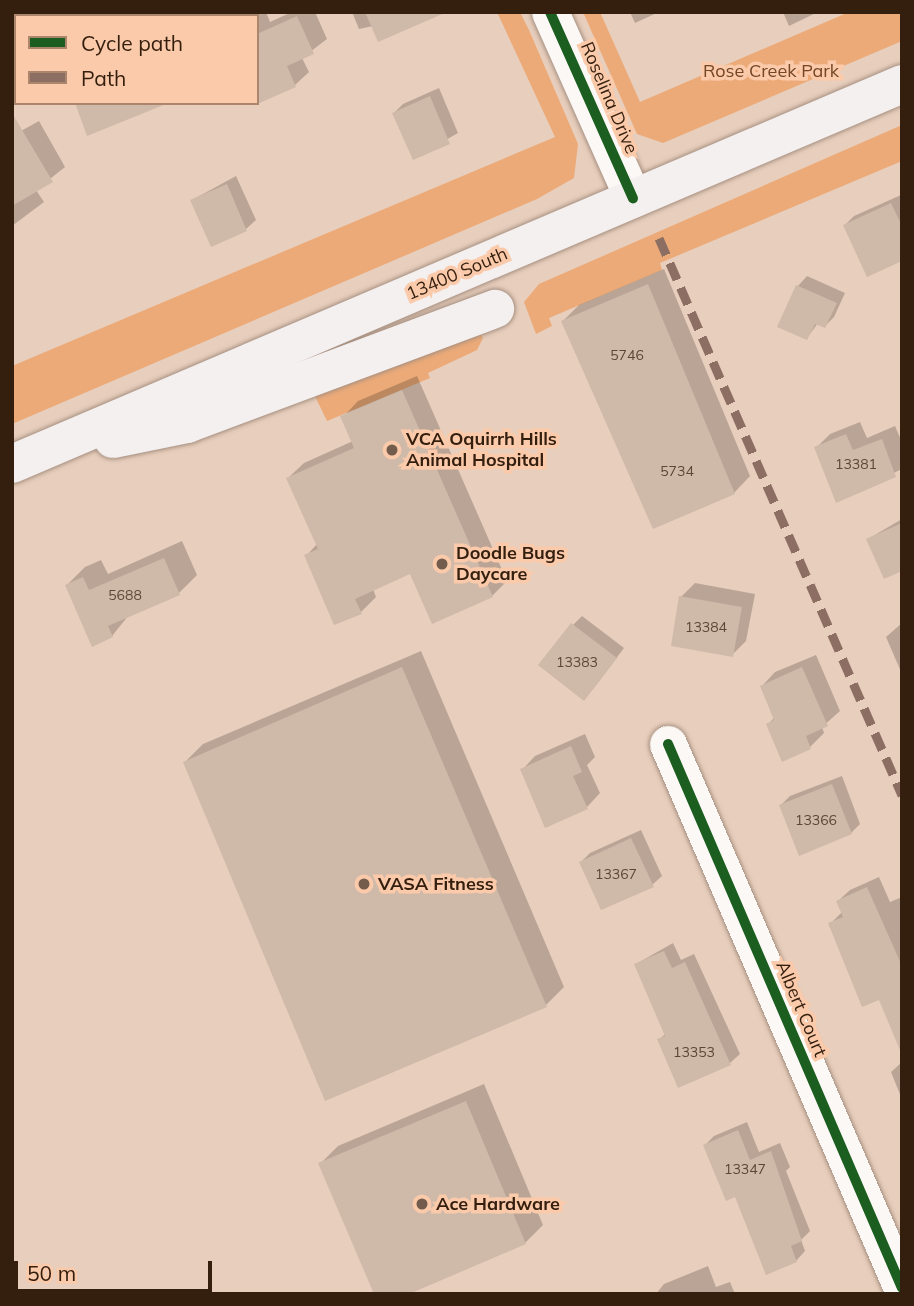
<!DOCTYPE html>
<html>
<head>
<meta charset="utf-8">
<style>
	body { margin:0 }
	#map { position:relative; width:914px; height:1306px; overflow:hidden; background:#e8cebc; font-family:Mulish,sans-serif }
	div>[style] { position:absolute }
	.green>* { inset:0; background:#ecaa78 }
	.shadow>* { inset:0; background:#0003 }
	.building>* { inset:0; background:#cfb9a9 }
	.roads { filter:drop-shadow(0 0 2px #a69081) drop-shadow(0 0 2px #a69081) }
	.minor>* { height:37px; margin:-18.5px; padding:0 18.5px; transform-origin:18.5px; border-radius:18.5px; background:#fcf8f5 }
	.major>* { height:38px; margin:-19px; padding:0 19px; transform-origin:19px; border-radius:19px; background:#f5f0f0 }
	.quiet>* { height:9px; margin-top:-4.5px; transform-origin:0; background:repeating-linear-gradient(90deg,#8d6e63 0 18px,transparent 0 27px) }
	.cycleway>* { height:10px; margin:-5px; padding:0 5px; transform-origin:5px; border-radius:5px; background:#1b5e20 }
	.dots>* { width:19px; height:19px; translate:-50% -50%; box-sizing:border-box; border:4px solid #facaaa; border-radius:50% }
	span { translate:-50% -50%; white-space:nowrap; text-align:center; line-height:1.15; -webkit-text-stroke:7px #facaaa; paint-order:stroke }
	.number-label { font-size:14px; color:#5c4636 }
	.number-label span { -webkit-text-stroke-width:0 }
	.park-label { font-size:18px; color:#744625 }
	.street-label { font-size:18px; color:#341e0e }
	.poi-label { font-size:18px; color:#341e0e; font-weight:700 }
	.left { translate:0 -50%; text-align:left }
	.frame { position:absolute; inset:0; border:14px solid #341e0e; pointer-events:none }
	.legend { position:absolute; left:14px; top:14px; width:245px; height:91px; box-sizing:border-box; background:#facaaa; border:2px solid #ab856c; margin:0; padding:9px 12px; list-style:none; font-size:21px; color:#341e0e }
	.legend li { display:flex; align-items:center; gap:14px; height:35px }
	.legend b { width:35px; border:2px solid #ab856c }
	.scale { position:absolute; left:14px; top:1261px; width:198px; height:32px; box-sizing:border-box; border:4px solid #341e0e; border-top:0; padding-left:9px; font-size:21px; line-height:24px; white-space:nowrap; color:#341e0e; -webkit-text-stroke:5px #facaaa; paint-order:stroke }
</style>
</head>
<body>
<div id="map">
	<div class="green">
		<i style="clip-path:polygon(497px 12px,520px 12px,529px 30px,578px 144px,574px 178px,537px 199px,12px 424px,12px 366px,555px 137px)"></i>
		<i style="clip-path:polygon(583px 12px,600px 12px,640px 102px,849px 12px,902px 12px,902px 41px,663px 143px,637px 134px)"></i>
		<i style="clip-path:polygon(902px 125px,902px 161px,660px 263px,662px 270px,549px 318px,552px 326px,536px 334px,524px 302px,539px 284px)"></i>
		<i style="clip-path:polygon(475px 324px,483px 338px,477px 350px,428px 373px,430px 378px,327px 421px,312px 390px)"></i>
	</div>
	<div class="shadow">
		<i style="clip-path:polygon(266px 12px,270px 22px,292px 12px,315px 12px,327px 39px,302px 58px,309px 72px,295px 85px,257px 102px,254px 16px)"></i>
		<i style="clip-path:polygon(352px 12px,439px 12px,359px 29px)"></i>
		<i style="clip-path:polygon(630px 12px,659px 12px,635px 23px)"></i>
		<i style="clip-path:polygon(783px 12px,818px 12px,789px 26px)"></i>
		<i style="clip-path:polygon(439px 88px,458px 133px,414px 158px,394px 113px,403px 104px)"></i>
		<i style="clip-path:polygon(39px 121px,65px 167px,36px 190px,44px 202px,12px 226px,12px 136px)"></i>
		<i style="clip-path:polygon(236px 176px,256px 220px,246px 229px,212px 244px,192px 200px)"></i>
		<i style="clip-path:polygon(901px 195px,902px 197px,902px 259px,845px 225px,854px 216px)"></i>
		<i style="clip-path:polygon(664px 269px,750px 476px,734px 493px,563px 321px,579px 305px)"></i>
		<i style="clip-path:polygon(807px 276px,845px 293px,834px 317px,825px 326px,818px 323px,807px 338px,779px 326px,798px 286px)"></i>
		<i style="clip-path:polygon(417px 376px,507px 581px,492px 596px,411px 572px,373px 589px,376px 597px,361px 612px,306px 556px,317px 544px,288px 478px,304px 463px,353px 441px,343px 417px,358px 401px)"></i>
		<i style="clip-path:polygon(860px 422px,867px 438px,895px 426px,902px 442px,902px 469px,837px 500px,816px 448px,830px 434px)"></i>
		<i style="clip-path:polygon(902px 519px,902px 569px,868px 539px)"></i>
		<i style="clip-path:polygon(182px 541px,197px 575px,179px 593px,129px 615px,112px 636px,67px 585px,85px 567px,101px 560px,108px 574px)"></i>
		<i style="clip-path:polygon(695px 583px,755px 594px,746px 641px,732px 655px,681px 597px)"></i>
		<i style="clip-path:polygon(582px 616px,624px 648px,593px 689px,573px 625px)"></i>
		<i style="clip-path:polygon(902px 623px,902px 674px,886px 637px)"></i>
		<i style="clip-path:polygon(421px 651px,564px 987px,546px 1005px,185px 762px,203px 744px)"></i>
		<i style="clip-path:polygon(816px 655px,840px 711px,822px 727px,824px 733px,810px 747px,783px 759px,768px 724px,775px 717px,762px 686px,775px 672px)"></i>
		<i style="clip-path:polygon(585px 734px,595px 757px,587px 765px,600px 793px,587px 807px,522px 770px,535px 756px)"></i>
		<i style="clip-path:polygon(842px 776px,860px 824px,851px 833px,781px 805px,790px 796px)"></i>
		<i style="clip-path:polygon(641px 830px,662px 876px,652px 885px,581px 862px,590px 853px)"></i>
		<i style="clip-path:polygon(879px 877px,890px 902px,902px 897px,902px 1012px,880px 998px,830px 924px,842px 912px,838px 901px,850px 890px)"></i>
		<i style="clip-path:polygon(673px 943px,681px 960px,694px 954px,740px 1054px,730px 1063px,679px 1086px,659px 1040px,666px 1033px,636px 964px)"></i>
		<i style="clip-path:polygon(902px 1062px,902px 1097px,901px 1097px,891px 1072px)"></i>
		<i style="clip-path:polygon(484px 1084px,543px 1225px,525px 1243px,320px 1164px,338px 1146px)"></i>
		<i style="clip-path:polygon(747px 1122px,759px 1152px,780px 1143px,790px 1167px,786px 1171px,810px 1231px,801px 1240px,805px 1251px,796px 1261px,736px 1195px,705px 1145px,714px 1136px)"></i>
		<i style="clip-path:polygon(708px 1266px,716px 1287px,730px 1282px,735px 1294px,656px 1294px,664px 1284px)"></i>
	</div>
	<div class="building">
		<i style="clip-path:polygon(365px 12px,447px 12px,378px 42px)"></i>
		<i style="clip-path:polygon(297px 16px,314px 54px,287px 66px,296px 87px,257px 104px,257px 34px)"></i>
		<i style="clip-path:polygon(430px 96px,450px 144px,413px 160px,392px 113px)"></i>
		<i style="clip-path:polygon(75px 103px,165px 103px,166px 104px,87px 136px)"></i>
		<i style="clip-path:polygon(12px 113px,53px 182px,12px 206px)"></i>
		<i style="clip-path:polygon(227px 184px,247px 231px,211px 247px,190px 200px)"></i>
		<i style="clip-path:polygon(891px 203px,902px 226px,902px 261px,867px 277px,843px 225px)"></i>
		<i style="clip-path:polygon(648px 284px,735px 494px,653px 529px,561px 321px)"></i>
		<i style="clip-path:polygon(796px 285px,837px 303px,825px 328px,815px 324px,807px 340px,777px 327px)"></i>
		<i style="clip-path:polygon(402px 390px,493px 597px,432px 624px,410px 574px,355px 599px,362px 614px,334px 625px,304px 555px,318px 549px,286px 478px,354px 448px,340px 416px)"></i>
		<i style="clip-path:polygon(846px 434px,853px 450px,882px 439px,896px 477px,836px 503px,814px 447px)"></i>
		<i style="clip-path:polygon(902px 523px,902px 571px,884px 579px,866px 539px)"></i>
		<i style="clip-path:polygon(164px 558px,180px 595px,108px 626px,113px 637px,92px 647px,65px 585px,83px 577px,89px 590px)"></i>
		<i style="clip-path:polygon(679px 596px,742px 607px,733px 657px,671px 646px)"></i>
		<i style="clip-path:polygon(571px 623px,617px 658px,584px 701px,538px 665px)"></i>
		<i style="clip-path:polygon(402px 667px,547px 1007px,325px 1101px,183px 762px)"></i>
		<i style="clip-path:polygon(802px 667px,828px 726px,806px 736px,811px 749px,782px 762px,766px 724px,774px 720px,760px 686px)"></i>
		<i style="clip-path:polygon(571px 746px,582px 772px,573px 776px,588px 809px,545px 828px,520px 769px)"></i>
		<i style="clip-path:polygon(832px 784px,852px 834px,799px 856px,779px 805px)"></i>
		<i style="clip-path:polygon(631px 838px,654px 887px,601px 910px,579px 862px)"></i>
		<i style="clip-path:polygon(867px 887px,902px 966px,902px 1055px,879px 1000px,862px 1007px,828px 923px,843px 917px,836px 901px)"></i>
		<i style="clip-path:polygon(664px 951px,672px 968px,685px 962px,731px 1065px,678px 1088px,657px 1039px,665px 1036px,634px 964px)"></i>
		<i style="clip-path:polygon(466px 1101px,526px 1244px,409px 1294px,374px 1294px,318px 1163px)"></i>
		<i style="clip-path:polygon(738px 1130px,750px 1160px,771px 1151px,802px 1241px,791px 1246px,797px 1262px,766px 1275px,735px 1197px,726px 1201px,703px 1145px)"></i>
	</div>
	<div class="roads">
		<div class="minor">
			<i style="left:550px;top:12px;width:204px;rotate:66deg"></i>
			<i style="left:80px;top:16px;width:10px;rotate:-24deg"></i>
			<i style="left:12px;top:44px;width:4px;rotate:-14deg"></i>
			<i style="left:668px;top:744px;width:592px;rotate:66.73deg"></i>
		</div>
		<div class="major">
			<i style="left:113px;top:439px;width:76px;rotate:-11.5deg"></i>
			<i style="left:187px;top:424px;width:329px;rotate:-20.5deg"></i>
			<i style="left:12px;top:464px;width:968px;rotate:-23.12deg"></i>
		</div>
	</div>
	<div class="quiet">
		<i style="left:659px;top:238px;width:608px;rotate:66.43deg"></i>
	</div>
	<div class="cycleway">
		<i style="left:550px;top:12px;width:204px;rotate:66deg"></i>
		<i style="left:668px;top:744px;width:592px;rotate:66.73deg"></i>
	</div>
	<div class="dots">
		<i style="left:392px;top:450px;background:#735c4b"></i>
		<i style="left:442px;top:564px;background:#735c4b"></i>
		<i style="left:364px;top:884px;background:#735c4b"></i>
		<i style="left:422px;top:1204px;background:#735c4b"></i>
	</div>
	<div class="number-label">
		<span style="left:627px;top:355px">5746</span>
		<span style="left:856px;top:464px">13381</span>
		<span style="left:677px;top:471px">5734</span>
		<span style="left:125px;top:595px">5688</span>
		<span style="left:706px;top:627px">13384</span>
		<span style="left:577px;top:662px">13383</span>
		<span style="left:816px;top:820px">13366</span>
		<span style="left:616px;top:874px">13367</span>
		<span style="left:694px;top:1052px">13353</span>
		<span style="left:745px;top:1169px">13347</span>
	</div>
	<div class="park-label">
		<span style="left:771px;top:71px">Rose Creek Park</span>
	</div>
	<div class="street-label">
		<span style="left:609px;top:98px;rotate:67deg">Roselina Drive</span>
		<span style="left:457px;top:274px;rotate:-23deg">13400 South</span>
		<span style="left:801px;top:1009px;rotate:67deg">Albert Court</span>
	</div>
	<div class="poi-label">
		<span class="left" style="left:406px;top:450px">VCA Oquirrh Hills<br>Animal Hospital</span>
		<span class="left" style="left:456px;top:564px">Doodle Bugs<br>Daycare</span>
		<span class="left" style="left:378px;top:884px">VASA Fitness</span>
		<span class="left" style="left:436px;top:1204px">Ace Hardware</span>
	</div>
	<div class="frame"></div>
	<ul class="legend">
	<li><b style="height:9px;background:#1b5e20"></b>Cycle path</li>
	<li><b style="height:9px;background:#8d6e63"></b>Path</li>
	</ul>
	<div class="scale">50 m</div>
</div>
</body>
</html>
